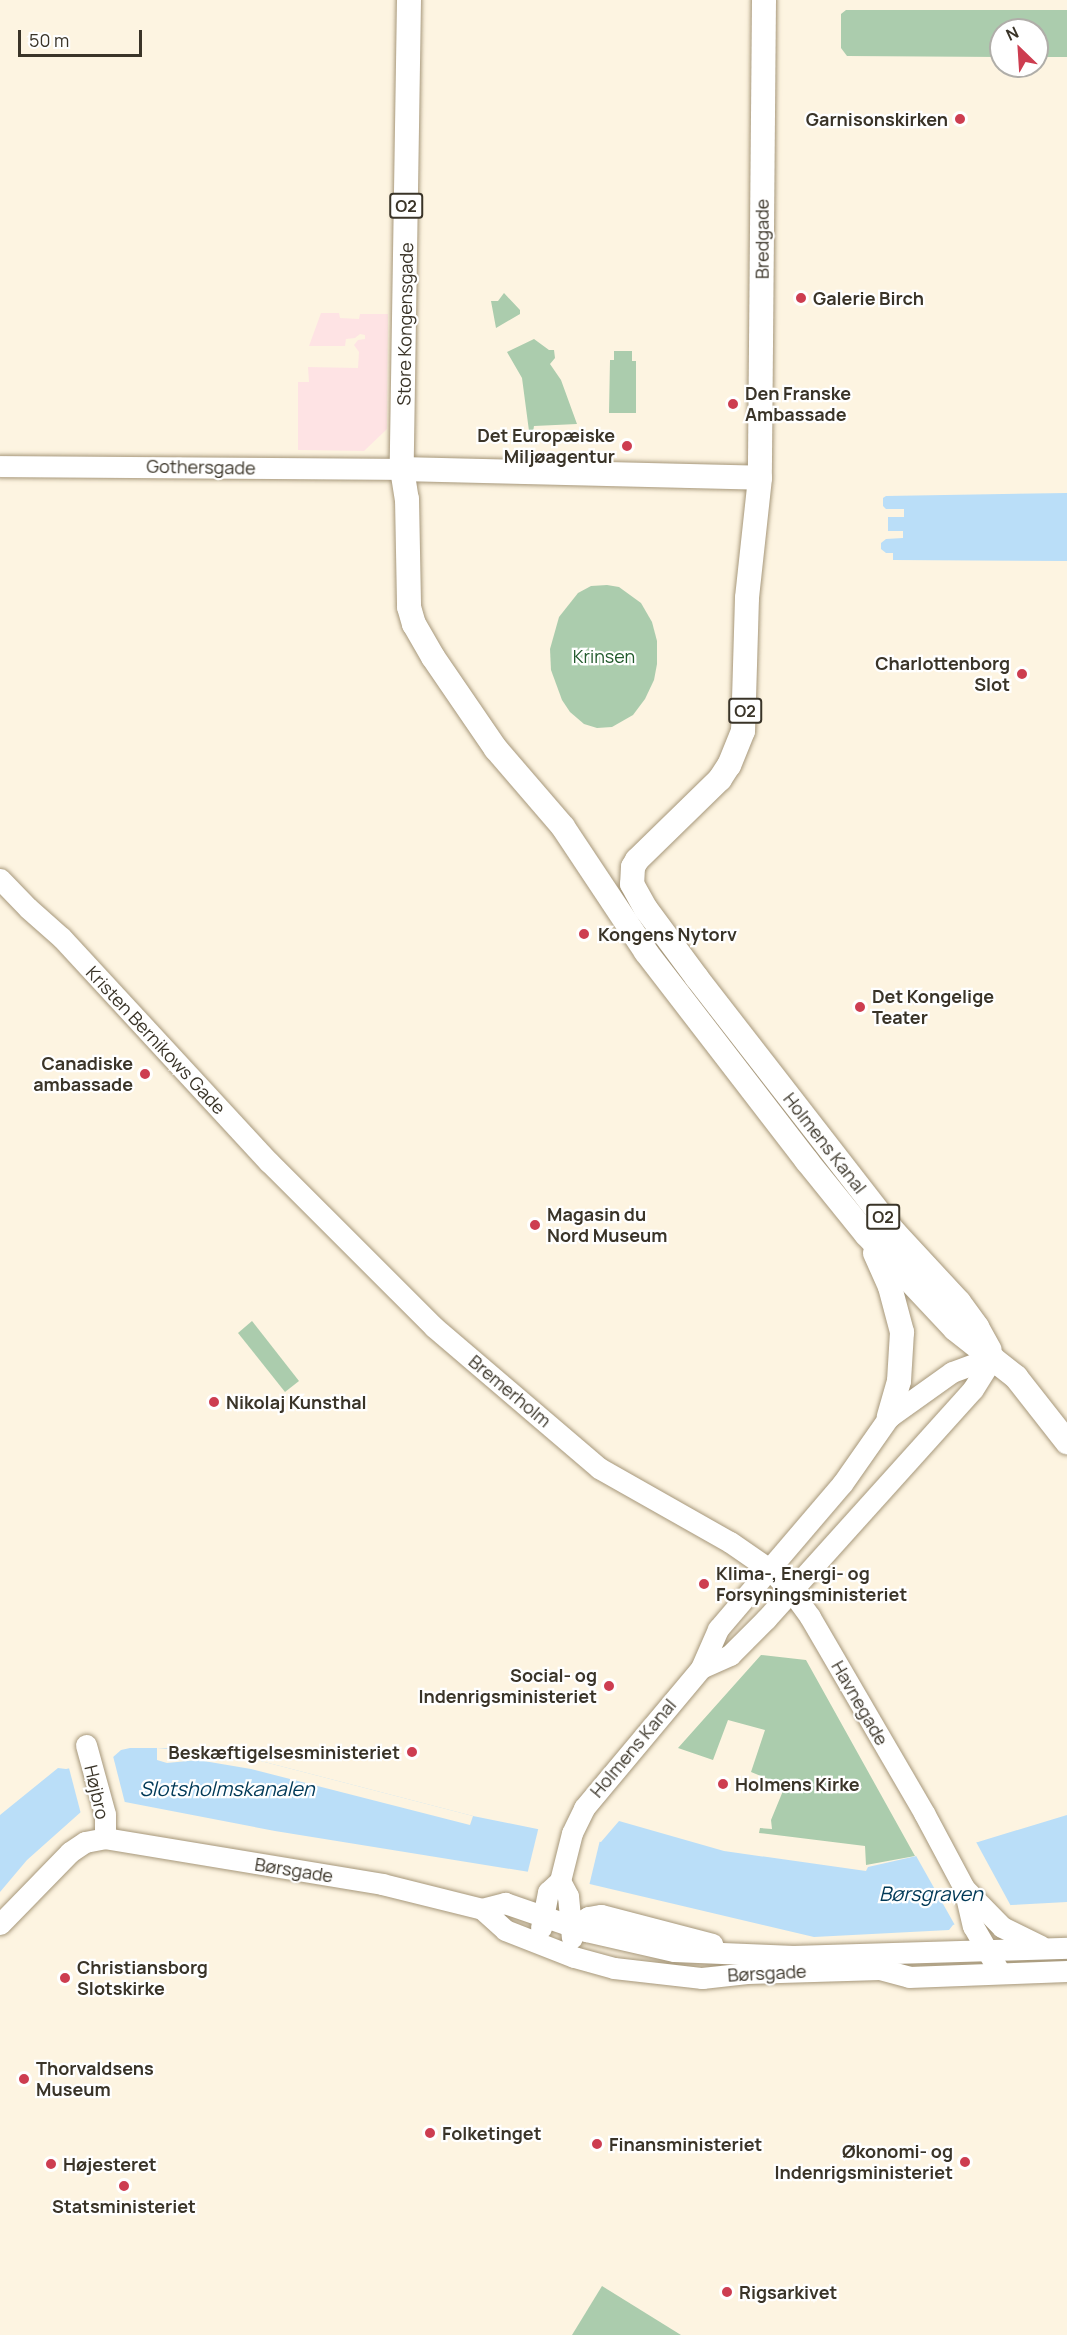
<!DOCTYPE html>
<html>
<head>
<meta charset="utf-8">
<style>
	body { margin:0 }
	#map { position:relative; width:1067px; height:2335px; overflow:hidden; background:#fdf4e1; font-family:Manrope,sans-serif }
	div>[style] { position:absolute }
	.commercial>* { inset:0; background:#fee3e4 }
	.green>* { inset:0; background:#abccad }
	.water>* { inset:0; background:#badef8 }
	.pier>* { inset:0; background:#fdf4e1 }
	.roads { filter:drop-shadow(0 0 2px #a6977a) drop-shadow(0 0 2px #a6977a) }
	.secondary>* { height:21px; margin:-10.5px; padding:0 10.5px; transform-origin:10.5px; border-radius:10.5px; background:#fff }
	.primary>* { height:24px; margin:-12px; padding:0 12px; transform-origin:12px; border-radius:12px; background:#fff }
	.dots>* { width:16px; height:16px; translate:-50% -50%; box-sizing:border-box; border:3px solid #fff; border-radius:50% }
	span { translate:-50% -50%; white-space:nowrap; text-align:center; line-height:1.15; -webkit-text-stroke:4.5px #fff; paint-order:stroke }
	.shield-label span { padding:2px 4px; background:#fff; border:2px solid; border-radius:4px; -webkit-text-stroke-width:0 }
	.shield-label { font-size:16px; color:#3a3428; font-weight:700 }
	.poi-label { font-size:18px; color:#3a3428; font-weight:700 }
	.right { translate:-100% -50%; text-align:right }
	.left { translate:0 -50%; text-align:left }
	.street-label { font-size:18px; color:#3a3428 }
	.park-label { font-size:18px; color:#225a2c }
	.water-label { font-size:20px; color:#003957; font-style:italic }
	.north { position:absolute; left:989px; top:18px; width:60px; height:60px; box-sizing:border-box; background:#fff; border:2px solid #b0aea9; border-radius:50%; rotate:335deg; font-size:16px; font-weight:700; line-height:24px; text-align:center; color:#3a3428 }
	.north::after { content:''; display:block; margin:auto; width:21px; height:27px; background:#cd3d50; clip-path:polygon(50% 0,100% 100%,50% 72%,0 100%) }
	.scale { position:absolute; left:18px; top:30px; width:124px; height:27px; box-sizing:border-box; border:3px solid #3a3428; border-top:0; padding-left:8px; font-size:18px; line-height:21px; white-space:nowrap; color:#3a3428; -webkit-text-stroke:4px #fff; paint-order:stroke }
</style>
</head>
<body>
<div id="map">
	<div class="commercial">
		<i style="clip-path:polygon(321px 313px,339px 313px,340px 318px,359px 319px,360px 314px,388px 314px,387px 429px,364px 451px,298px 450px,298px 382px,309px 382px,308px 367px,358px 368px,359px 352px,354px 345px,358px 340px,365px 339px,365px 335px,360px 334px,355px 338px,346px 339px,345px 346px,309px 346px)"></i>
	</div>
	<div class="green">
		<i style="clip-path:polygon(846px 10px,1067px 10px,1067px 57px,1037px 57px,1037px 30px,1001px 30px,1001px 57px,847px 56px,841px 48px,841px 14px)"></i>
		<i style="clip-path:polygon(504px 293px,520px 310px,520px 314px,496px 328px,491px 301px,498px 301px)"></i>
		<i style="clip-path:polygon(534px 339px,549px 350px,554px 350px,555px 358px,550px 364px,561px 380px,577px 424px,534px 426px,533px 432px,529px 431px,522px 378px,507px 352px)"></i>
		<i style="clip-path:polygon(614px 351px,632px 351px,632px 361px,636px 361px,636px 413px,609px 413px,610px 360px,614px 360px)"></i>
		<i style="clip-path:polygon(607px 585px,619px 587px,641px 603px,652px 622px,657px 641px,657px 664px,654px 680px,645px 699px,633px 715px,612px 727px,597px 728px,584px 724px,570px 712px,562px 700px,551px 670px,550px 649px,559px 617px,578px 593px,591px 586px)"></i>
		<i style="clip-path:polygon(252px 1321px,299px 1381px,285px 1392px,238px 1333px)"></i>
		<i style="clip-path:polygon(761px 1655px,806px 1660px,915px 1856px,866px 1865px,865px 1846px,759px 1833px,760px 1828px,772px 1829px,771px 1820px,785px 1786px,751px 1772px,765px 1730px,728px 1720px,713px 1760px,678px 1748px)"></i>
		<i style="clip-path:polygon(602px 2286px,681px 2335px,572px 2335px)"></i>
	</div>
	<div class="water">
		<i style="clip-path:polygon(1067px 493px,1067px 561px,893px 560px,893px 553px,886px 553px,881px 549px,881px 543px,886px 539px,903px 538px,903px 531px,888px 531px,888px 517px,904px 517px,904px 509px,886px 509px,883px 506px,883px 498px,886px 496px)"></i>
		<i style="clip-path:polygon(130px 1748px,182px 1748px,234px 1754px,473px 1816px,601px 1842px,619px 1821px,724px 1851px,866px 1871px,868px 1867px,978px 1842px,1067px 1815px,1067px 1902px,1011px 1905px,953px 1925px,949px 1930px,814px 1937px,560px 1877px,275px 1831px,125px 1802px,82px 1811px,27px 1860px,0 1892px,0 1815px,58px 1768px,66px 1769px,100px 1762px,112px 1758px,121px 1750px)"></i>
	</div>
	<div class="pier">
		<i style="clip-path:polygon(157px 1748px,234px 1754px,473px 1816px,470px 1825px,251px 1769px,198px 1760px,167px 1763px,157px 1760px)"></i>
		<i style="clip-path:polygon(113px 1756px,125px 1803px,81px 1814px,69px 1768px)"></i>
		<i style="clip-path:polygon(539px 1826px,600px 1840px,589px 1886px,527px 1875px)"></i>
		<i style="clip-path:polygon(975px 1840px,1012px 1908px,956px 1927px,915px 1854px)"></i>
	</div>
	<div class="roads">
		<div class="secondary">
			<i style="left:0;top:466px;width:402px;rotate:0.4deg"></i>
			<i style="left:0;top:879px;width:40px;rotate:46deg"></i>
			<i style="left:28px;top:908px;width:45px;rotate:41.4deg"></i>
			<i style="left:62px;top:938px;width:305px;rotate:47.3deg"></i>
			<i style="left:269px;top:1162px;width:233px;rotate:45deg"></i>
			<i style="left:434px;top:1327px;width:217px;rotate:40.5deg"></i>
			<i style="left:599px;top:1468px;width:150px;rotate:29.5deg"></i>
			<i style="left:730px;top:1542px;width:47px;rotate:34.7deg"></i>
			<i style="left:769px;top:1569px;width:33px;rotate:45deg"></i>
			<i style="left:792px;top:1592px;width:31px;rotate:54deg"></i>
			<i style="left:810px;top:1617px;width:227px;rotate:59.8deg"></i>
			<i style="left:924px;top:1813px;width:85px;rotate:61.9deg"></i>
			<i style="left:964px;top:1888px;width:39px;rotate:77deg"></i>
			<i style="left:973px;top:1926px;width:54px;rotate:60.1deg"></i>
			<i style="left:701px;top:1668px;width:32px;rotate:-24deg"></i>
			<i style="left:730px;top:1655px;width:51px;rotate:-45deg"></i>
			<i style="left:766px;top:1619px;width:309px;rotate:-48deg"></i>
			<i style="left:973px;top:1389px;width:38px;rotate:-58deg"></i>
			<i style="left:86px;top:1745px;width:72px;rotate:74.6deg"></i>
			<i style="left:105px;top:1814px;width:24px;rotate:90deg"></i>
			<i style="left:560px;top:1881px;width:49px;rotate:-76deg"></i>
			<i style="left:572px;top:1833px;width:28px;rotate:-64deg"></i>
			<i style="left:584px;top:1808px;width:182px;rotate:-50.1deg"></i>
			<i style="left:701px;top:1668px;width:43px;rotate:-66.4deg"></i>
			<i style="left:718px;top:1629px;width:191px;rotate:-49.5deg"></i>
			<i style="left:842px;top:1484px;width:82px;rotate:-55deg"></i>
			<i style="left:889px;top:1417px;width:77px;rotate:-35.5deg"></i>
			<i style="left:952px;top:1372px;width:44px;rotate:-20.1deg"></i>
			<i style="left:560px;top:1881px;width:17px;rotate:62deg"></i>
			<i style="left:568px;top:1896px;width:42px;rotate:84.6deg"></i>
			<i style="left:964px;top:1888px;width:54px;rotate:45.7deg"></i>
			<i style="left:1002px;top:1927px;width:43px;rotate:26deg"></i>
			<i style="left:482px;top:1909px;width:24px;rotate:-15deg"></i>
			<i style="left:505px;top:1903px;width:86px;rotate:19.1deg"></i>
			<i style="left:586px;top:1931px;width:90px;rotate:12.8deg"></i>
			<i style="left:674px;top:1951px;width:120px;rotate:2.4deg"></i>
			<i style="left:794px;top:1956px;width:273px;rotate:-1.7deg"></i>
			<i style="left:0;top:1924px;width:100px;rotate:-45.8deg"></i>
			<i style="left:70px;top:1852px;width:18px;rotate:-34deg"></i>
			<i style="left:85px;top:1842px;width:20px;rotate:-11deg"></i>
			<i style="left:105px;top:1838px;width:281px;rotate:9.4deg"></i>
			<i style="left:382px;top:1884px;width:103px;rotate:14deg"></i>
			<i style="left:482px;top:1909px;width:31px;rotate:42deg"></i>
			<i style="left:505px;top:1930px;width:74px;rotate:21.4deg"></i>
			<i style="left:574px;top:1957px;width:41px;rotate:15.4deg"></i>
			<i style="left:614px;top:1968px;width:89px;rotate:6.5deg"></i>
			<i style="left:702px;top:1978px;width:45px;rotate:-6.3deg"></i>
			<i style="left:747px;top:1973px;width:133px;rotate:-1.7deg"></i>
			<i style="left:880px;top:1969px;width:30px;rotate:15deg"></i>
			<i style="left:909px;top:1977px;width:158px;rotate:-2.2deg"></i>
			<i style="left:571px;top:1927px;width:20px;rotate:-30deg"></i>
			<i style="left:588px;top:1917px;width:13px;rotate:-9deg"></i>
			<i style="left:601px;top:1915px;width:115px;rotate:14.6deg"></i>
			<i style="left:541px;top:1928px;width:37px;rotate:-79deg"></i>
			<i style="left:548px;top:1892px;width:16px;rotate:-43deg"></i>
		</div>
		<div class="primary">
			<i style="left:409px;top:0;width:469px;rotate:90.9deg"></i>
			<i style="left:402px;top:469px;width:30px;rotate:81deg"></i>
			<i style="left:407px;top:499px;width:108px;rotate:88.9deg"></i>
			<i style="left:409px;top:607px;width:18px;rotate:74deg"></i>
			<i style="left:414px;top:624px;width:38px;rotate:60deg"></i>
			<i style="left:433px;top:657px;width:112px;rotate:55.6deg"></i>
			<i style="left:496px;top:749px;width:103px;rotate:49.3deg"></i>
			<i style="left:563px;top:827px;width:150px;rotate:56.4deg"></i>
			<i style="left:646px;top:952px;width:264px;rotate:52.4deg"></i>
			<i style="left:807px;top:1161px;width:94px;rotate:51.1deg"></i>
			<i style="left:866px;top:1234px;width:130px;rotate:46.9deg"></i>
			<i style="left:955px;top:1329px;width:78px;rotate:38.2deg"></i>
			<i style="left:1016px;top:1377px;width:83px;rotate:51.9deg"></i>
			<i style="left:764px;top:0;width:478px;rotate:90.5deg"></i>
			<i style="left:760px;top:478px;width:121px;rotate:96.2deg"></i>
			<i style="left:747px;top:598px;width:133px;rotate:91.7deg"></i>
			<i style="left:743px;top:731px;width:37px;rotate:112deg"></i>
			<i style="left:729px;top:765px;width:17px;rotate:123deg"></i>
			<i style="left:720px;top:779px;width:116px;rotate:135.7deg"></i>
			<i style="left:637px;top:860px;width:8px;rotate:120deg"></i>
			<i style="left:633px;top:867px;width:17px;rotate:93deg"></i>
			<i style="left:632px;top:884px;width:29px;rotate:61deg"></i>
			<i style="left:646px;top:909px;width:86px;rotate:53.5deg"></i>
			<i style="left:697px;top:978px;width:323px;rotate:52.2deg"></i>
			<i style="left:895px;top:1233px;width:94px;rotate:47.2deg"></i>
			<i style="left:959px;top:1302px;width:31px;rotate:54deg"></i>
			<i style="left:977px;top:1327px;width:26px;rotate:61deg"></i>
			<i style="left:402px;top:469px;width:358px;rotate:1.4deg"></i>
			<i style="left:875px;top:1253px;width:37px;rotate:66deg"></i>
			<i style="left:890px;top:1287px;width:47px;rotate:75.1deg"></i>
			<i style="left:902px;top:1332px;width:49px;rotate:93.5deg"></i>
			<i style="left:899px;top:1381px;width:37px;rotate:106deg"></i>
		</div>
	</div>
	<div class="dots">
		<i style="left:960px;top:119px;background:#cd3d50"></i>
		<i style="left:801px;top:298px;background:#cd3d50"></i>
		<i style="left:733px;top:404px;background:#cd3d50"></i>
		<i style="left:627px;top:446px;background:#cd3d50"></i>
		<i style="left:1022px;top:674px;background:#cd3d50"></i>
		<i style="left:584px;top:934px;background:#cd3d50"></i>
		<i style="left:860px;top:1007px;background:#cd3d50"></i>
		<i style="left:145px;top:1074px;background:#cd3d50"></i>
		<i style="left:535px;top:1225px;background:#cd3d50"></i>
		<i style="left:214px;top:1402px;background:#cd3d50"></i>
		<i style="left:704px;top:1584px;background:#cd3d50"></i>
		<i style="left:609px;top:1686px;background:#cd3d50"></i>
		<i style="left:412px;top:1752px;background:#cd3d50"></i>
		<i style="left:723px;top:1784px;background:#cd3d50"></i>
		<i style="left:65px;top:1978px;background:#cd3d50"></i>
		<i style="left:24px;top:2079px;background:#cd3d50"></i>
		<i style="left:430px;top:2133px;background:#cd3d50"></i>
		<i style="left:597px;top:2144px;background:#cd3d50"></i>
		<i style="left:965px;top:2162px;background:#cd3d50"></i>
		<i style="left:51px;top:2164px;background:#cd3d50"></i>
		<i style="left:124px;top:2186px;background:#cd3d50"></i>
		<i style="left:727px;top:2292px;background:#cd3d50"></i>
	</div>
	<div class="shield-label">
		<span style="left:406px;top:206px">O2</span>
		<span style="left:745px;top:711px">O2</span>
		<span style="left:883px;top:1217px">O2</span>
	</div>
	<div class="poi-label">
		<span class="right" style="left:948px;top:119px">Garnisonskirken</span>
		<span class="left" style="left:813px;top:298px">Galerie Birch</span>
		<span class="left" style="left:745px;top:404px">Den Franske<br>Ambassade</span>
		<span class="right" style="left:615px;top:446px">Det Europæiske<br>Miljøagentur</span>
		<span class="right" style="left:1010px;top:674px">Charlottenborg<br>Slot</span>
		<span class="left" style="left:598px;top:934px">Kongens Nytorv</span>
		<span class="left" style="left:872px;top:1007px">Det Kongelige<br>Teater</span>
		<span class="right" style="left:133px;top:1074px">Canadiske<br>ambassade</span>
		<span class="left" style="left:547px;top:1225px">Magasin du<br>Nord Museum</span>
		<span class="left" style="left:226px;top:1402px">Nikolaj Kunsthal</span>
		<span class="left" style="left:716px;top:1584px">Klima-, Energi- og<br>Forsyningsministeriet</span>
		<span class="right" style="left:597px;top:1686px">Social- og<br>Indenrigsministeriet</span>
		<span class="right" style="left:400px;top:1752px">Beskæftigelsesministeriet</span>
		<span class="left" style="left:735px;top:1784px">Holmens Kirke</span>
		<span class="left" style="left:77px;top:1978px">Christiansborg<br>Slotskirke</span>
		<span class="left" style="left:36px;top:2079px">Thorvaldsens<br>Museum</span>
		<span class="left" style="left:442px;top:2133px">Folketinget</span>
		<span class="left" style="left:609px;top:2144px">Finansministeriet</span>
		<span class="right" style="left:953px;top:2162px">Økonomi- og<br>Indenrigsministeriet</span>
		<span class="left" style="left:63px;top:2164px">Højesteret</span>
		<span style="left:124px;top:2206px">Statsministeriet</span>
		<span class="left" style="left:739px;top:2292px">Rigsarkivet</span>
	</div>
	<div class="street-label">
		<span style="left:762px;top:239px;rotate:-90deg">Bredgade</span>
		<span style="left:405px;top:324px;rotate:-89deg">Store Kongensgade</span>
		<span style="left:201px;top:467px;rotate:1deg">Gothersgade</span>
		<span style="left:156px;top:1040px;rotate:47deg">Kristen Bernikows Gade</span>
		<span style="left:825px;top:1143px;rotate:52deg">Holmens Kanal</span>
		<span style="left:510px;top:1391px;rotate:40deg">Bremerholm</span>
		<span style="left:860px;top:1703px;rotate:60deg">Havnegade</span>
		<span style="left:633px;top:1748px;rotate:-50deg">Holmens Kanal</span>
		<span style="left:97px;top:1792px;rotate:77deg">Højbro</span>
		<span style="left:294px;top:1870px;rotate:9deg">Børsgade</span>
		<span style="left:767px;top:1973px;rotate:-3deg">Børsgade</span>
	</div>
	<div class="park-label">
		<span style="left:604px;top:656px">Krinsen</span>
	</div>
	<div class="water-label">
		<span style="left:227px;top:1788px">Slotsholmskanalen</span>
		<span style="left:931px;top:1893px">Børsgraven</span>
	</div>
	<div class="north">N</div>
	<div class="scale">50 m</div>
</div>
</body>
</html>
